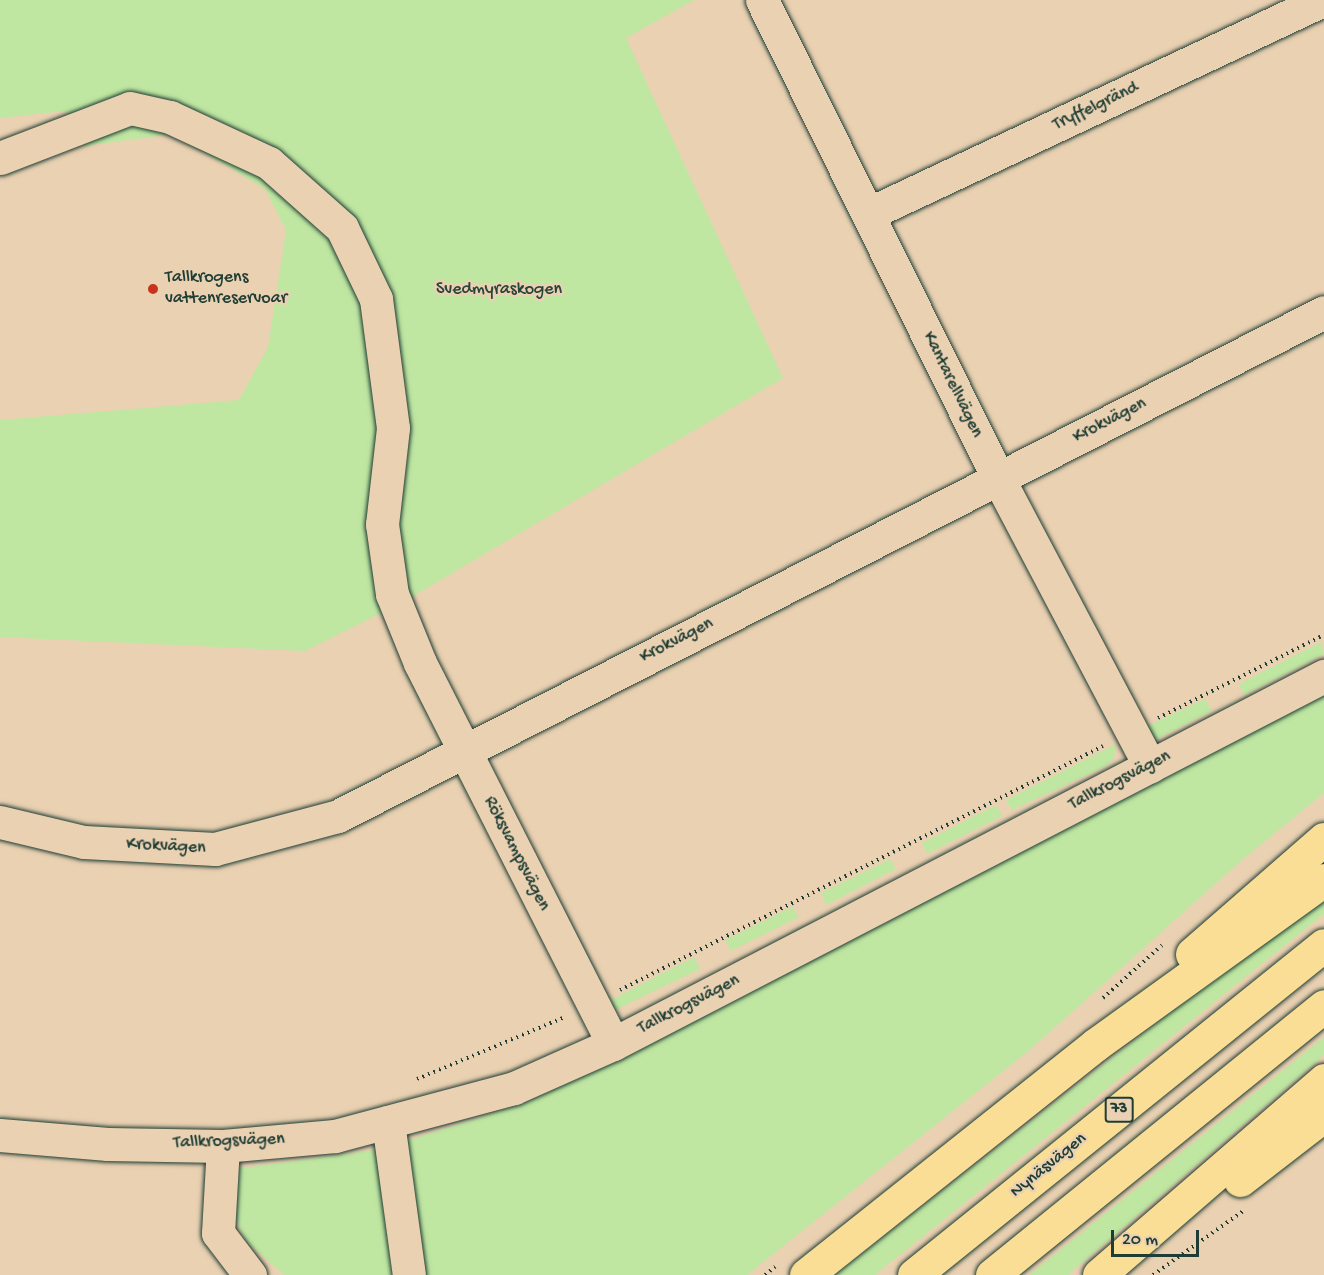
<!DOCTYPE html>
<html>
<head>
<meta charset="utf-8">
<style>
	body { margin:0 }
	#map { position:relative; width:1324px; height:1275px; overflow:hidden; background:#ead1b2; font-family:"Gochi Hand",sans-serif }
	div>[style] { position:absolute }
	.green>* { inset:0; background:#bfe7a2 }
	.path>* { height:4px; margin-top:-2px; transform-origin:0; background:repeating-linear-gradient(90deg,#1f3d34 0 1.5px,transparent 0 6px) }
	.roads { filter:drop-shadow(0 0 2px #1f3d34) drop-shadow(0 0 2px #1f3d34) }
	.minor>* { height:33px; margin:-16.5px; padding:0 16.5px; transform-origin:16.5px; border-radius:16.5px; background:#ead1b2 }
	.highway>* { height:33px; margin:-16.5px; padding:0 16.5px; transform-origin:16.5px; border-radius:16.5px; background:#fbde96 }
	.dots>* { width:16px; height:16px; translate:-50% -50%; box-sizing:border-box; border:3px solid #ead1b2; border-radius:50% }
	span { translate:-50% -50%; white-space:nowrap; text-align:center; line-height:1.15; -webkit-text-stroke:5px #ead1b2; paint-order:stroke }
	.shield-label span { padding:2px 4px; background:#ead1b2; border:2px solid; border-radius:4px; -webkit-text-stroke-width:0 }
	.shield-label { font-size:16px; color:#1f3d34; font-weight:700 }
	.street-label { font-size:18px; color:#1f3d34 }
	.poi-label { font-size:18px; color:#1f3d34 }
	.left { translate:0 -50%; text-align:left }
	.park-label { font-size:18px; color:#27463a }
	.scale { position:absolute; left:1111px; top:1230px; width:88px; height:27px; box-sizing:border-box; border:3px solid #1f3d34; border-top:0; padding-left:8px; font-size:18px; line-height:21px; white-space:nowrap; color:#1f3d34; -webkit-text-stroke:4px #ead1b2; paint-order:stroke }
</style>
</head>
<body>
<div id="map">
	<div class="green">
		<i style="clip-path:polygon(0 0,694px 0,626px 38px,783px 378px,405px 601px,305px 651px,0 637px,0 420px,239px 400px,268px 347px,286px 230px,265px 189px,174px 134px,84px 146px,65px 111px,0 118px)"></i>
		<i style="clip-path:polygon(1321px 642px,1324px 654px,1244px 695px,1239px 684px)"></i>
		<i style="clip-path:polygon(1324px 687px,1324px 793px,1242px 860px,1032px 1048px,747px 1275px,417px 1275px,403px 1142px,522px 1104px)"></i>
		<i style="clip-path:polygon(1205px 699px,1212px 711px,1156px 739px,1148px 739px,1141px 729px)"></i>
		<i style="clip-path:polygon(1116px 744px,1114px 759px,1106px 766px,1012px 810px,1006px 800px)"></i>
		<i style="clip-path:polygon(996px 805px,1002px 816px,927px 854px,922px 843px)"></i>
		<i style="clip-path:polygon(890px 859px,896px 869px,826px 905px,821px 893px)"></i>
		<i style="clip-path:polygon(1324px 892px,1324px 914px,875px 1275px,834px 1275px)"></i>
		<i style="clip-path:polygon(792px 907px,799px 917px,731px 951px,725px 940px)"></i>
		<i style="clip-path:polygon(694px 957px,700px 969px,617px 1009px,603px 1004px)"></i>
		<i style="clip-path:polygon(1324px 1037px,1324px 1055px,1068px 1275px,1029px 1275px)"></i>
		<i style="clip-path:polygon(382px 1149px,400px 1275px,284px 1275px,246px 1241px,229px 1206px,235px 1169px)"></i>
	</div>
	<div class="path">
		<i style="left:1158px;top:718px;width:186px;rotate:-26.6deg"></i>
		<i style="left:620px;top:990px;width:541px;rotate:-26.8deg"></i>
		<i style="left:1103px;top:998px;width:79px;rotate:-41.9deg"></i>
		<i style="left:417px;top:1079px;width:160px;rotate:-22.7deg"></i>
		<i style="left:765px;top:1275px;width:13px;rotate:-39deg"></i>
		<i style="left:1153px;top:1275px;width:110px;rotate:-35.4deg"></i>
	</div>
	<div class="roads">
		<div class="minor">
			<i style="left:762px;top:0;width:533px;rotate:63.72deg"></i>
			<i style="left:998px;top:478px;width:326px;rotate:62.2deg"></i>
			<i style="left:0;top:158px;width:139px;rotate:-21deg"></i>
			<i style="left:130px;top:108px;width:41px;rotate:12.7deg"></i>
			<i style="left:170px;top:117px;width:109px;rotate:24.9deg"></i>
			<i style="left:269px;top:163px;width:98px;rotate:41.7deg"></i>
			<i style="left:342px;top:228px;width:79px;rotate:64.4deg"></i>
			<i style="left:376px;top:299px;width:130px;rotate:82.5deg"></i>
			<i style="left:393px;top:428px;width:97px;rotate:96.5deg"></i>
			<i style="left:382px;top:524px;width:71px;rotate:81.9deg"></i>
			<i style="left:392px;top:594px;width:74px;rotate:67.9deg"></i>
			<i style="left:420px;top:663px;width:427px;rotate:63.1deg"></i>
			<i style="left:868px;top:214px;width:503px;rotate:-25.19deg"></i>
			<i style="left:0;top:822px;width:86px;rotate:13.4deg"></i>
			<i style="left:84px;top:842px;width:131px;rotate:3.1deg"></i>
			<i style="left:215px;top:849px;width:127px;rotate:-15deg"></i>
			<i style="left:338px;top:816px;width:1107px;rotate:-27.07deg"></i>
			<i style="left:388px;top:1122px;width:154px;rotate:82.2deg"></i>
			<i style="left:0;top:1135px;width:108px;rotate:4.8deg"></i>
			<i style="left:108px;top:1144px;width:115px;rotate:1deg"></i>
			<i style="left:223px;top:1146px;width:112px;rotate:-5.1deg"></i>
			<i style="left:335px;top:1136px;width:185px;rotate:-15deg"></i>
			<i style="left:514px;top:1088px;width:108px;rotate:-24deg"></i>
			<i style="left:613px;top:1044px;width:801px;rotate:-27.37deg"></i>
			<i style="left:223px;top:1146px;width:87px;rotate:93.3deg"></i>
			<i style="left:218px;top:1233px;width:53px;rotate:52.7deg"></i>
		</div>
		<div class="highway">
			<i style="left:1192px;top:954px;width:175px;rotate:-41.1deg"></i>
			<i style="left:1240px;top:1180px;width:106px;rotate:-37.7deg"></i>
			<i style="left:806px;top:1275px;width:369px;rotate:-38.5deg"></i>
			<i style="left:1095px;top:1045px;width:282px;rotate:-35.8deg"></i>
			<i style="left:914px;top:1275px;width:526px;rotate:-38.83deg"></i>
			<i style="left:992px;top:1275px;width:427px;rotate:-39deg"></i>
			<i style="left:1099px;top:1275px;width:298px;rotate:-40.9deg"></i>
		</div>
	</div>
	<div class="dots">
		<i style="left:153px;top:289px;background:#c8321e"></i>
	</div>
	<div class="shield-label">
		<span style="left:1119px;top:1110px">73</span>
	</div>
	<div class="street-label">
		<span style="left:1096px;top:107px;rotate:-25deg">Tryffelgränd</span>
		<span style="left:952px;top:385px;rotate:64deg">Kantarellvägen</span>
		<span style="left:1110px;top:421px;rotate:-27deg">Krokvägen</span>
		<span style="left:677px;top:641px;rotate:-27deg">Krokvägen</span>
		<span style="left:1120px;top:781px;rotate:-27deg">Tallkrogsvägen</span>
		<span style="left:166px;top:847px;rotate:3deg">Krokvägen</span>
		<span style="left:516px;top:854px;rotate:63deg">Röksvampsvägen</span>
		<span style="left:689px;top:1005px;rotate:-27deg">Tallkrogsvägen</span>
		<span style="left:229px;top:1142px;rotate:-2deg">Tallkrogsvägen</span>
		<span style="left:1049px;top:1166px;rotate:-39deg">Nynäsvägen</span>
	</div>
	<div class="poi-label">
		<span class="left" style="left:165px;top:289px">Tallkrogens<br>vattenreservoar</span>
	</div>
	<div class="park-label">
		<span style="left:499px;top:290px">Svedmyraskogen</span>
	</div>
	<div class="scale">20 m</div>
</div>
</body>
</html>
